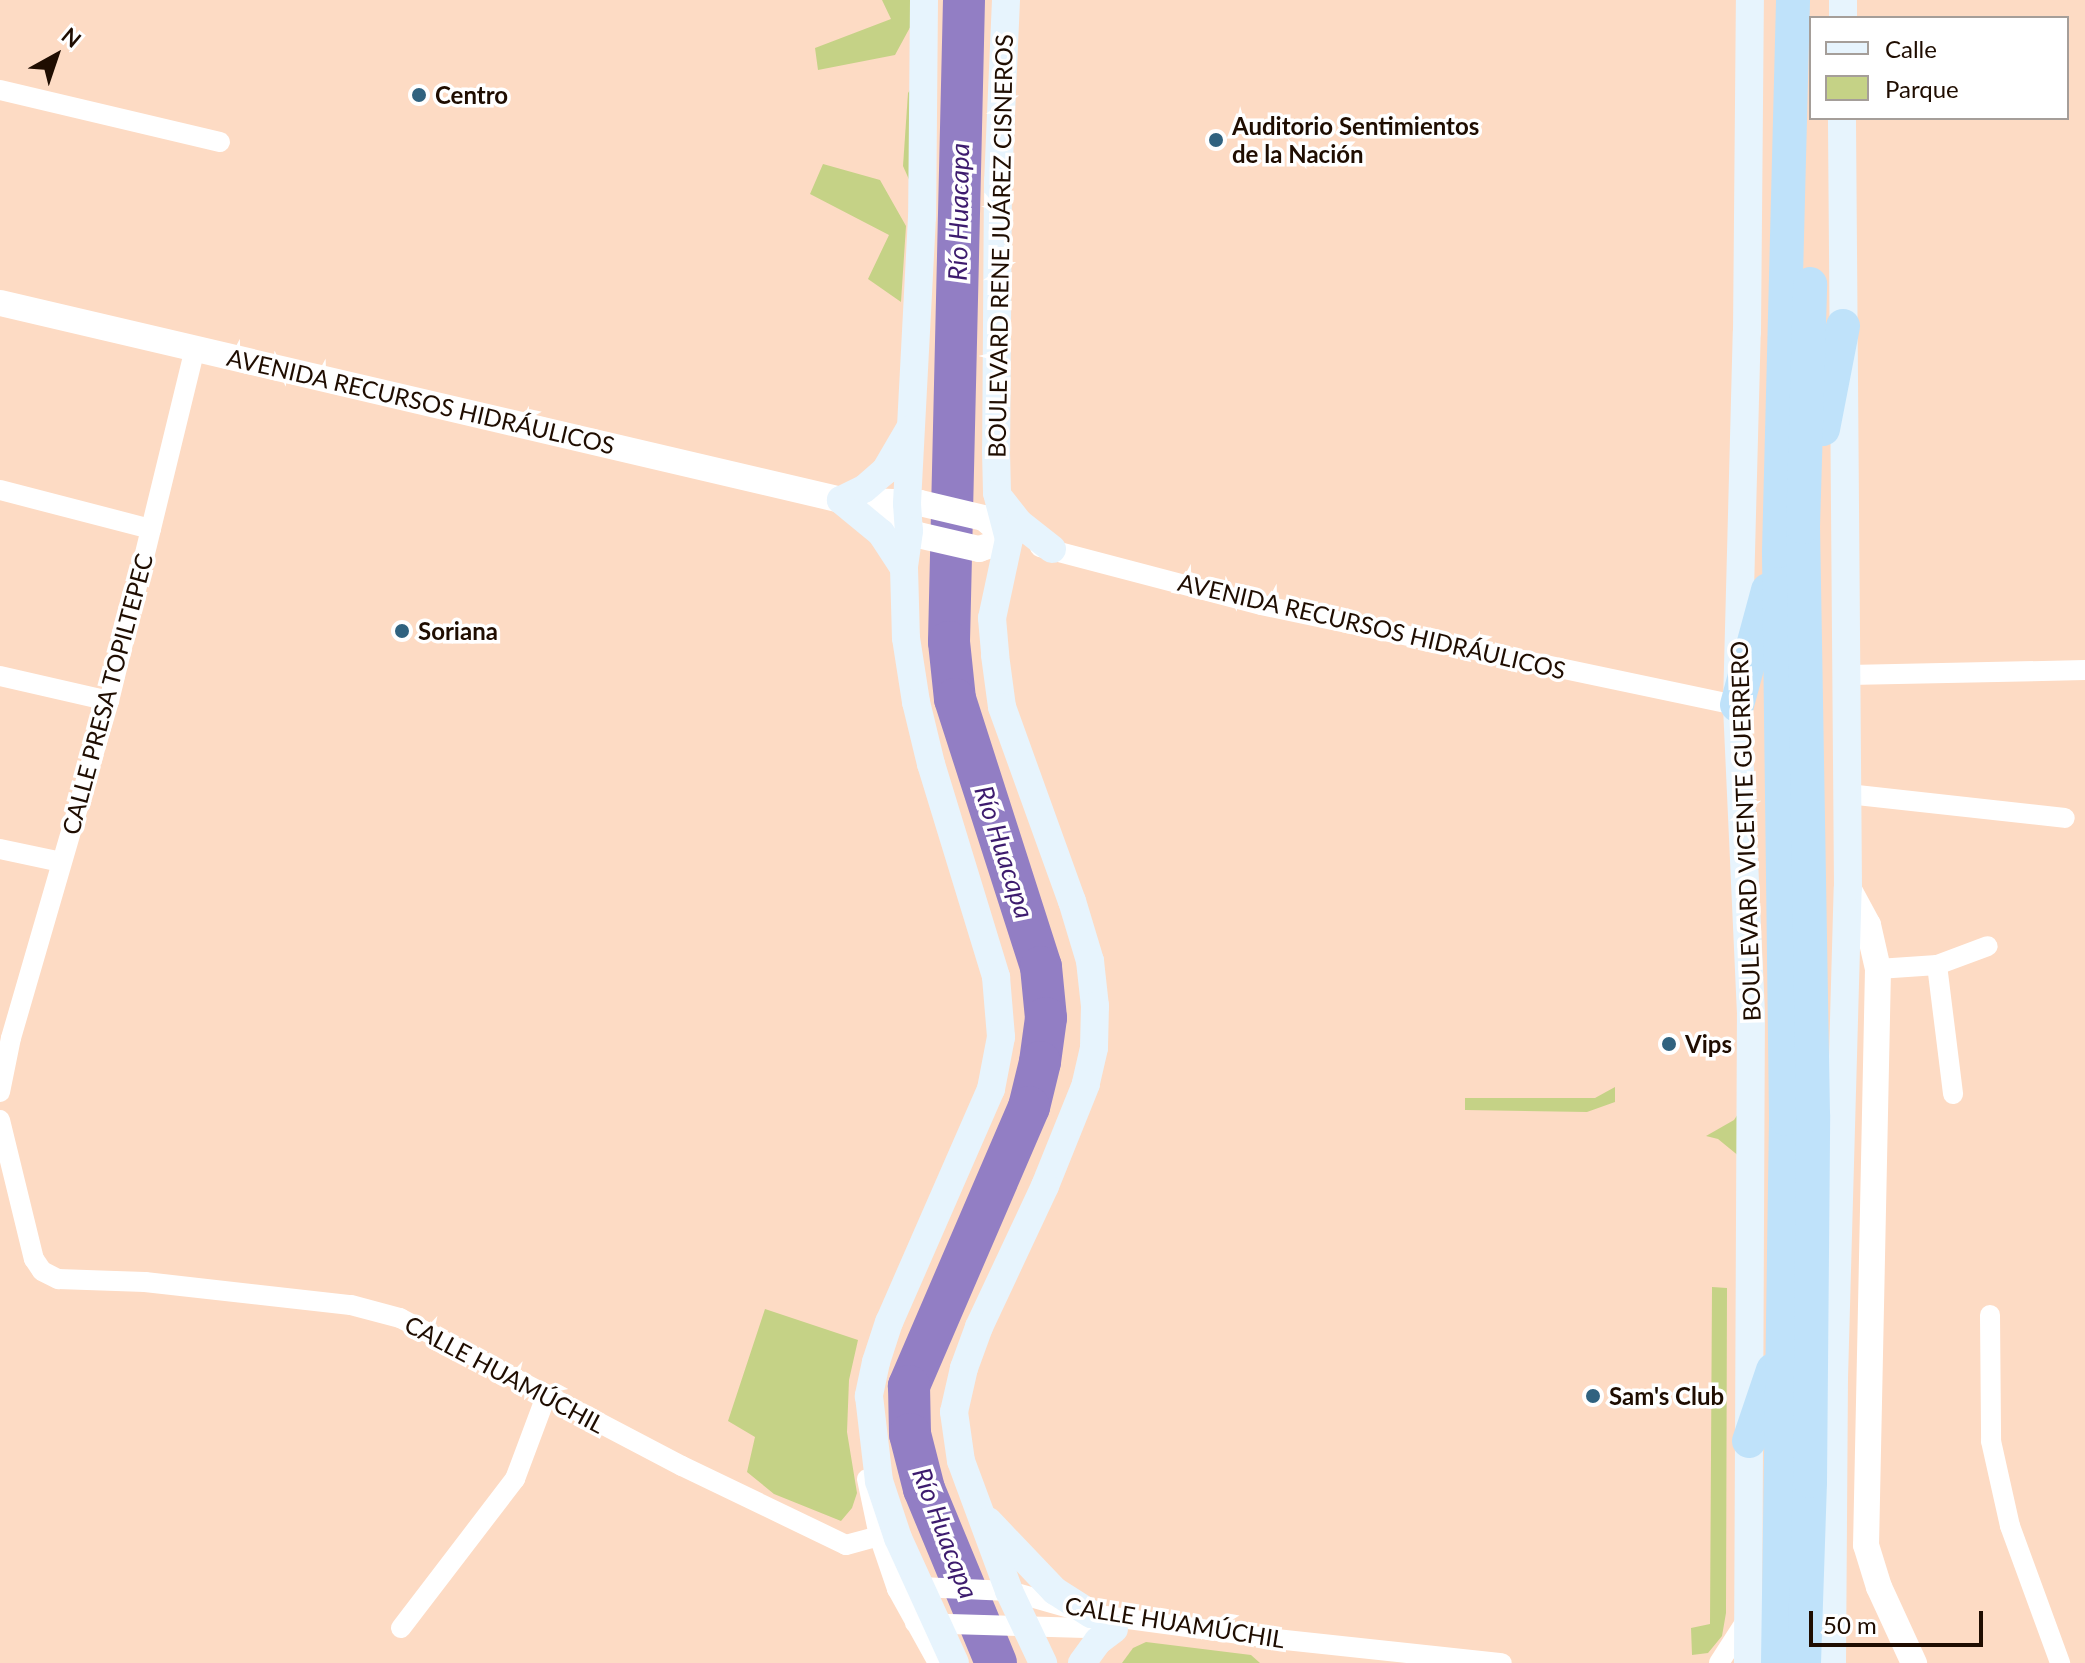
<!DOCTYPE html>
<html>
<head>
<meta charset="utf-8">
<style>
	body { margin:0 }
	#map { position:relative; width:2085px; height:1663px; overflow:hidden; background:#fddbc4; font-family:Lato,sans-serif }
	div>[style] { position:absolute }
	.green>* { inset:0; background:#c5d286 }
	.river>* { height:42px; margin:-21px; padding:0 21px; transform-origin:21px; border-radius:21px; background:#927ec4 }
	.minor>* { height:20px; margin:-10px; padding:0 10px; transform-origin:10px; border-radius:10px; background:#fff }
	.tertiary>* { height:26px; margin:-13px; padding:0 13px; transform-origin:13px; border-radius:13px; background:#fff }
	.secondary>* { height:28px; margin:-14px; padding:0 14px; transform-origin:14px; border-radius:14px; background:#e7f4fd }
	.trunk>* { height:34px; margin:-17px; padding:0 17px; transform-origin:17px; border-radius:17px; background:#bfe2fa }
	.dots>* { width:22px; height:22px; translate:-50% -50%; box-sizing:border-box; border:4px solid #fff; border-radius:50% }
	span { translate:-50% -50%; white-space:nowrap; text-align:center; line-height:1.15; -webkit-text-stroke:7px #fff; paint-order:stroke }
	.poi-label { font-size:24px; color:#1f0d01; font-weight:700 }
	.left { translate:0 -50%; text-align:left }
	.street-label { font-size:24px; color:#1f0d01 }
	.water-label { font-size:26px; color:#3d1b6e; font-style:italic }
	.legend { position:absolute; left:1809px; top:16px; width:260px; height:104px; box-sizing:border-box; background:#fff; border:2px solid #a59e99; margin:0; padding:10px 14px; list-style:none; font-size:24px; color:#1f0d01 }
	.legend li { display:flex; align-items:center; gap:16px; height:40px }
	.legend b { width:40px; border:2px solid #a59e99 }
	.north { position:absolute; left:16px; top:16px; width:80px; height:80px; -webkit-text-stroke:6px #fff; paint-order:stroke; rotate:40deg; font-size:22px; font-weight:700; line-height:32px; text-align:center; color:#1f0d01 }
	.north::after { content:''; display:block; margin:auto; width:28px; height:36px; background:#1f0d01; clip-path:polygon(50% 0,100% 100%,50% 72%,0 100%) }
	.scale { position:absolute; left:1809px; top:1611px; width:174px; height:36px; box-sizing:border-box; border:4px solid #1f0d01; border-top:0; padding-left:10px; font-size:24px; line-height:28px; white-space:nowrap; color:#1f0d01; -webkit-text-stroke:6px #fff; paint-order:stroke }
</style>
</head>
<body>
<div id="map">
	<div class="green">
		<i style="clip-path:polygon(882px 0,914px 0,914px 20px,895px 55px,818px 70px,815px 48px,891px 19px)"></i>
		<i style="clip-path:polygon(922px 73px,915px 193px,903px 166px,908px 93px)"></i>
		<i style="clip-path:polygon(823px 164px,880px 180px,906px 226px,901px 302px,868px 279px,889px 235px,810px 194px)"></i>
		<i style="clip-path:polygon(1615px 1087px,1615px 1102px,1587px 1112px,1465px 1110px,1465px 1098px,1595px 1098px)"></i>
		<i style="clip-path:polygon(1742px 1108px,1740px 1157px,1718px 1139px,1706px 1136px,1734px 1120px)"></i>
		<i style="clip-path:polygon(1712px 1287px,1727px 1288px,1726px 1613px,1722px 1636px,1708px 1653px,1692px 1655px,1691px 1628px,1710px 1624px)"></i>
		<i style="clip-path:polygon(765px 1309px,858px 1340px,849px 1380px,847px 1432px,857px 1493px,852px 1508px,841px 1521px,774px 1494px,747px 1472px,755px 1437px,728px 1421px)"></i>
		<i style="clip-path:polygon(1146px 1642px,1251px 1655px,1260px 1663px,1122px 1663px,1133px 1648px)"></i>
	</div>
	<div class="river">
		<i style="left:964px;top:0;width:642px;rotate:91.34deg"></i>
		<i style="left:949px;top:642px;width:57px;rotate:84deg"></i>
		<i style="left:955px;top:699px;width:281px;rotate:72.2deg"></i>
		<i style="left:1041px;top:967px;width:51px;rotate:84.4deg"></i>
		<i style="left:1046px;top:1018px;width:44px;rotate:97.8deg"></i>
		<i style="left:1040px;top:1062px;width:46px;rotate:103.7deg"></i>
		<i style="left:1029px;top:1107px;width:304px;rotate:113.3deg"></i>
		<i style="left:909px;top:1386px;width:48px;rotate:88.8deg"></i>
		<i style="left:910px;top:1434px;width:57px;rotate:75.7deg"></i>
		<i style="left:924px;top:1489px;width:188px;rotate:67.5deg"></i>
	</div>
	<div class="minor">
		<i style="left:0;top:90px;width:226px;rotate:13.3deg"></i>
		<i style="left:0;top:490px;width:156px;rotate:14.5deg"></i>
		<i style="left:1040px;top:547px;width:228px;rotate:14.7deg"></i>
		<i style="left:1261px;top:605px;width:486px;rotate:11.9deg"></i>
		<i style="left:1849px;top:675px;width:236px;rotate:-1.2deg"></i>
		<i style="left:0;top:676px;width:112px;rotate:12.9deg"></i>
		<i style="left:1848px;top:794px;width:218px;rotate:6.3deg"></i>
		<i style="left:0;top:849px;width:62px;rotate:12deg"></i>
		<i style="left:1937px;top:965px;width:130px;rotate:82.9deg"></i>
		<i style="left:1878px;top:969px;width:59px;rotate:-3.9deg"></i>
		<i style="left:1937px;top:965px;width:54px;rotate:-20.4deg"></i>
		<i style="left:0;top:1092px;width:55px;rotate:-78.5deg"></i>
		<i style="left:11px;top:1038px;width:351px;rotate:-73.8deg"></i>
		<i style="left:109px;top:701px;width:363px;rotate:-76.3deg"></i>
		<i style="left:0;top:1120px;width:143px;rotate:76.3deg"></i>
		<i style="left:34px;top:1259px;width:14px;rotate:56deg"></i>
		<i style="left:42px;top:1271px;width:18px;rotate:27deg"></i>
		<i style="left:58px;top:1279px;width:87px;rotate:2deg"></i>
		<i style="left:145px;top:1282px;width:207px;rotate:6.4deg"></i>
		<i style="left:351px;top:1305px;width:51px;rotate:14.9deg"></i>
		<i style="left:400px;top:1318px;width:318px;rotate:27.7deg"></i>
		<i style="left:682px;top:1466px;width:182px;rotate:25.7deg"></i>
		<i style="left:846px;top:1545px;width:34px;rotate:-15deg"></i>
		<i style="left:1990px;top:1315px;width:126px;rotate:89.5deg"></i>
		<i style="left:1991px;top:1441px;width:87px;rotate:77.4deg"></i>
		<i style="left:2010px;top:1526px;width:146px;rotate:69.9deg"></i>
		<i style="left:867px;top:1479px;width:58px;rotate:78.1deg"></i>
		<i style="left:879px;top:1536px;width:56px;rotate:71.2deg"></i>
		<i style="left:897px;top:1589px;width:85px;rotate:61deg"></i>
		<i style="left:897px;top:1589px;width:23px;rotate:-5deg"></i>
		<i style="left:920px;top:1587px;width:89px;rotate:2.6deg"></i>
		<i style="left:1009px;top:1591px;width:85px;rotate:15.7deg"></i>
		<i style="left:1091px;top:1614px;width:187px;rotate:7.7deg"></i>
		<i style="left:1276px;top:1639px;width:227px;rotate:6.1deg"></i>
		<i style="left:915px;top:1623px;width:197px;rotate:1.7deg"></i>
		<i style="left:401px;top:1628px;width:188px;rotate:-52.6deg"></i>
		<i style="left:515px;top:1479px;width:89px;rotate:-69.5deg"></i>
		<i style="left:1719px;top:1663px;width:50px;rotate:-57.3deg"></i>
	</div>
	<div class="tertiary">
		<i style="left:0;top:303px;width:864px;rotate:13.18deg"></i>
		<i style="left:841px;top:500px;width:79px;rotate:2.2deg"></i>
		<i style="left:920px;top:503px;width:66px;rotate:13.2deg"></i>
		<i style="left:984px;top:518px;width:33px;rotate:40deg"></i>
		<i style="left:859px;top:508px;width:65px;rotate:24.6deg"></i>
		<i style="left:918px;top:535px;width:63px;rotate:12.9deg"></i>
		<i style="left:979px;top:549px;width:32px;rotate:-18deg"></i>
		<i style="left:1848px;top:888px;width:42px;rotate:61.6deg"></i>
		<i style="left:1868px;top:925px;width:45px;rotate:77.2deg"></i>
		<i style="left:1878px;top:969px;width:576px;rotate:91.19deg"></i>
		<i style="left:1866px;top:1545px;width:44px;rotate:72.8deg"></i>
		<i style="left:1879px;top:1587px;width:84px;rotate:65.3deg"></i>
	</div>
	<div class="secondary">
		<i style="left:924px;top:0;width:217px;rotate:90.5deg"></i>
		<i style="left:922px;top:217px;width:287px;rotate:93deg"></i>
		<i style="left:907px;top:504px;width:27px;rotate:86deg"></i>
		<i style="left:909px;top:531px;width:37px;rotate:98deg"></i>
		<i style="left:904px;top:568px;width:70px;rotate:88.4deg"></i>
		<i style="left:906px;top:638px;width:65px;rotate:81.1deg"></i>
		<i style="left:916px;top:702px;width:64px;rotate:76.4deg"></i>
		<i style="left:931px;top:764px;width:223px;rotate:73deg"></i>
		<i style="left:996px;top:977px;width:60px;rotate:85.2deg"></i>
		<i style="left:1001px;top:1037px;width:53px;rotate:100.9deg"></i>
		<i style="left:991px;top:1089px;width:254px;rotate:113.6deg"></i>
		<i style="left:889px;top:1322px;width:42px;rotate:108deg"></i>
		<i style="left:876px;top:1362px;width:35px;rotate:102deg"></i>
		<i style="left:869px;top:1396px;width:86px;rotate:83.3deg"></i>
		<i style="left:879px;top:1481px;width:60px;rotate:71.6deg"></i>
		<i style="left:898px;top:1538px;width:137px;rotate:65.5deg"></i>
		<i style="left:1006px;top:0;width:181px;rotate:92.5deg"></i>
		<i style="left:998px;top:181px;width:270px;rotate:90.4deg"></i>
		<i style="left:996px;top:451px;width:42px;rotate:88.6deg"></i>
		<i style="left:997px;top:493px;width:48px;rotate:75.4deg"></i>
		<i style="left:1009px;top:539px;width:81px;rotate:102.1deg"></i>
		<i style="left:992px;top:618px;width:37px;rotate:85deg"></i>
		<i style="left:995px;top:655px;width:52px;rotate:82.3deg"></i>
		<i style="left:1002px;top:707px;width:206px;rotate:70.2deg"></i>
		<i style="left:1072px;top:901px;width:63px;rotate:73.3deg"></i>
		<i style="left:1090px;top:961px;width:45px;rotate:83.7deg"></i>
		<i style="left:1095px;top:1006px;width:42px;rotate:91.4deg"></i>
		<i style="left:1094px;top:1048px;width:37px;rotate:103deg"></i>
		<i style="left:1086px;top:1084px;width:110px;rotate:111.9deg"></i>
		<i style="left:1045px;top:1186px;width:156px;rotate:115.1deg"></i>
		<i style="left:979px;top:1327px;width:44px;rotate:110.1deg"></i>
		<i style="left:964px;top:1368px;width:45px;rotate:102.8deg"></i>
		<i style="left:954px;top:1412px;width:49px;rotate:81.9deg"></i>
		<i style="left:961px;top:1461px;width:139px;rotate:69.7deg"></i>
		<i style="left:1009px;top:1591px;width:80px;rotate:64.7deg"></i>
		<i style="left:1843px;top:18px;width:18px;rotate:-90deg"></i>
		<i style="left:1001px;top:500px;width:29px;rotate:52deg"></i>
		<i style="left:1019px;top:523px;width:42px;rotate:38.2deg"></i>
		<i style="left:904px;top:568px;width:42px;rotate:-123.3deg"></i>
		<i style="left:881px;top:533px;width:52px;rotate:-140.5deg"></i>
		<i style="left:841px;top:500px;width:25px;rotate:-26deg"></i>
		<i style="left:864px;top:489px;width:28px;rotate:-41deg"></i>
		<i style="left:885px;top:471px;width:48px;rotate:-59.7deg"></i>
		<i style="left:988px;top:1521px;width:97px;rotate:46.3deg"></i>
		<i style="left:1055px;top:1591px;width:43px;rotate:32.6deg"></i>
		<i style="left:1082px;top:1663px;width:27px;rotate:-54deg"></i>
		<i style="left:1098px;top:1641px;width:20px;rotate:-37deg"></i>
		<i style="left:1748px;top:1663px;width:649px;rotate:-89.74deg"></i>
		<i style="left:1751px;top:1014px;width:309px;rotate:-92.6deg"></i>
		<i style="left:1737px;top:705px;width:373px;rotate:-88.5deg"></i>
		<i style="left:1747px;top:332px;width:332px;rotate:-89.5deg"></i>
		<i style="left:1832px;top:1663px;width:285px;rotate:-89.6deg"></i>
		<i style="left:1834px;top:1378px;width:490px;rotate:-88.4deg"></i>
		<i style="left:1848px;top:888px;width:770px;rotate:-90.45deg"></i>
	</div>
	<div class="trunk">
		<i style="left:1823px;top:429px;width:105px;rotate:-79deg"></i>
		<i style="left:1737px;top:705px;width:119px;rotate:-74.9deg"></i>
		<i style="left:1749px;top:1441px;width:75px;rotate:-71.3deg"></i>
		<i style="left:1778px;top:1663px;width:544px;rotate:-89.16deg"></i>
		<i style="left:1786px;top:1119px;width:568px;rotate:-90.71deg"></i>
		<i style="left:1779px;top:551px;width:551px;rotate:-88.54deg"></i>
		<i style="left:1804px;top:1663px;width:182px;rotate:-88.1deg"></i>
		<i style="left:1810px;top:1481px;width:366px;rotate:-89.5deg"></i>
		<i style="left:1813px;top:1115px;width:588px;rotate:-90.97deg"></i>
		<i style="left:1803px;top:527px;width:243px;rotate:-88.3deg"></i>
	</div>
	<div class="dots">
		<i style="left:419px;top:95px;background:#30627f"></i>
		<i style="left:1216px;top:140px;background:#30627f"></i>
		<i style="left:402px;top:631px;background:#30627f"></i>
		<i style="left:1669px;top:1044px;background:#30627f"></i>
		<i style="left:1593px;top:1396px;background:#30627f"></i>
	</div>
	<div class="poi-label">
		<span class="left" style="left:435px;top:95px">Centro</span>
		<span class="left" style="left:1232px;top:140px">Auditorio Sentimientos<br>de la Nación</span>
		<span class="left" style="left:418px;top:631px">Soriana</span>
		<span class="left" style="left:1685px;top:1044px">Vips</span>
		<span class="left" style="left:1609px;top:1396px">Sam's Club</span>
	</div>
	<div class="street-label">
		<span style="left:1000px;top:246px;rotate:-89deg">BOULEVARD RENE JUÁREZ CISNEROS</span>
		<span style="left:421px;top:401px;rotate:13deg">AVENIDA RECURSOS HIDRÁULICOS</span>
		<span style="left:1372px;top:626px;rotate:13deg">AVENIDA RECURSOS HIDRÁULICOS</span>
		<span style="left:107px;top:694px;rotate:-75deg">CALLE PRESA TOPILTEPEC</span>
		<span style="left:1745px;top:831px;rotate:-92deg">BOULEVARD VICENTE GUERRERO</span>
		<span style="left:505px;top:1374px;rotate:28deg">CALLE HUAMÚCHIL</span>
		<span style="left:1175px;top:1622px;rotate:9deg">CALLE HUAMÚCHIL</span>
	</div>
	<div class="water-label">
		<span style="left:959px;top:212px;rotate:-89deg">Río Huacapa</span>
		<span style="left:1004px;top:852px;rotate:72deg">Río Huacapa</span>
		<span style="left:945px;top:1533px;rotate:69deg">Río Huacapa</span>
	</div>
	<ul class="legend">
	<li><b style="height:10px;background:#e7f4fd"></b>Calle</li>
	<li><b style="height:22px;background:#c5d286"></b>Parque</li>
	</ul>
	<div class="north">N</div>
	<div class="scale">50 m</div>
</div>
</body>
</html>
